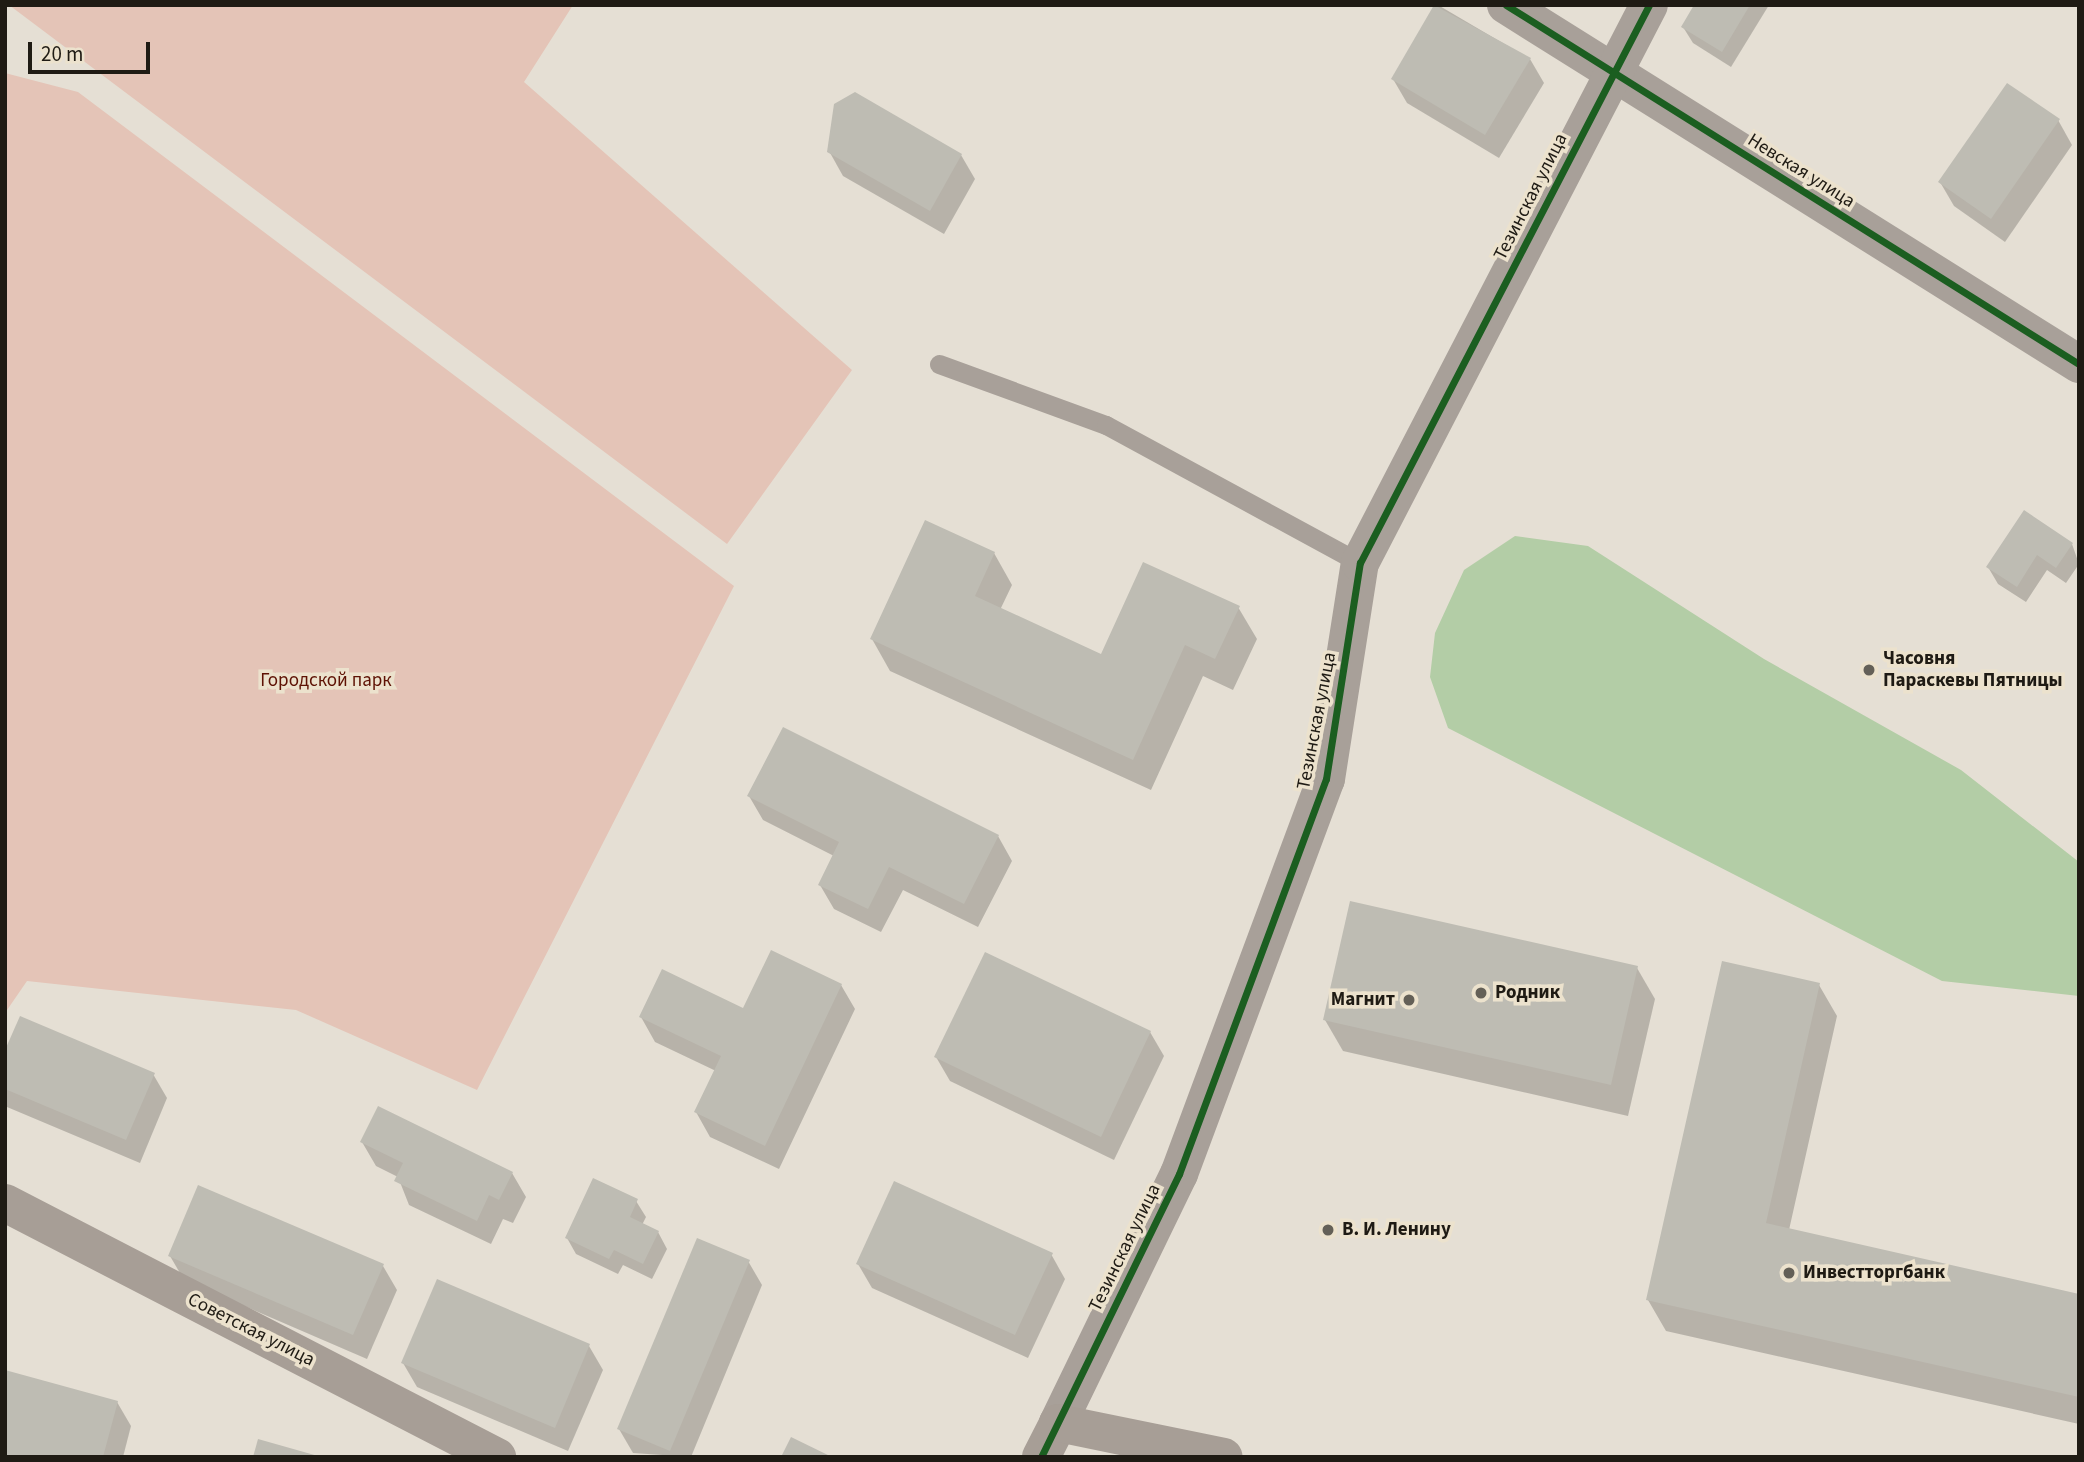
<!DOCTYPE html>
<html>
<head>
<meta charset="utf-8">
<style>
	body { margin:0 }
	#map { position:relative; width:2084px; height:1462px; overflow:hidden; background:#e5dfd4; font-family:"Source Sans 3",sans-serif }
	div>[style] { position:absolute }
	.green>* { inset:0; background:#e4c4b7 }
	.water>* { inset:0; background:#b3cda6 }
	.shadow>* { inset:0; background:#0003 }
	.building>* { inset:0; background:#bebcb3 }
	.lane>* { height:19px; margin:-9.5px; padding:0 9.5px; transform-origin:9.5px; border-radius:9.5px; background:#a8a099 }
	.street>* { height:38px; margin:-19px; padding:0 19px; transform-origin:19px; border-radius:19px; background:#a8a099 }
	.secondary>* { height:38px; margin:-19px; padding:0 19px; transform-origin:19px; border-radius:19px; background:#a79e96 }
	.cycleway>* { height:7px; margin:-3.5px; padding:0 3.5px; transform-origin:3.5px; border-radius:3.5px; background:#1b5e20 }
	.dots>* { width:19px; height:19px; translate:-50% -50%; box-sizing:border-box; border:4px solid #ece2cd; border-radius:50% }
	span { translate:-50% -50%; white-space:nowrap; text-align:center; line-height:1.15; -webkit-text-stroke:7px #ece2cd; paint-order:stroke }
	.street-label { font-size:19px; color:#1f1b14 }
	.poi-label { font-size:19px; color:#1f1b14; font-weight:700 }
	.left { translate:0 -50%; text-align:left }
	.right { translate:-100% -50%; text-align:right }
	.park-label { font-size:19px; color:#5e1204 }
	.frame { position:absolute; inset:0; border:7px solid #1f1b14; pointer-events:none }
	.scale { position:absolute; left:28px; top:42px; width:122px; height:32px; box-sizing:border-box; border:4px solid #1f1b14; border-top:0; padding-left:9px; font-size:21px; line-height:24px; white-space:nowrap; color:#1f1b14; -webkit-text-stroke:5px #ece2cd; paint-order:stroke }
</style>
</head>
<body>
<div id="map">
	<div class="green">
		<i style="clip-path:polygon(9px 5px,573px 5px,524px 82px,852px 370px,727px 544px)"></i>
		<i style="clip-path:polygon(5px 73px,78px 92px,734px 586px,477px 1090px,296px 1010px,27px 981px,5px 1013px)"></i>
	</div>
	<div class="water">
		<i style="clip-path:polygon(1515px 536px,1588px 546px,1764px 659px,1961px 770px,2079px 862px,2079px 996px,1942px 981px,1448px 728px,1430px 677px,1435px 633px,1464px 570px)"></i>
	</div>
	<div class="shadow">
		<i style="clip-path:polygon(1438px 5px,1530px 59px,1544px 83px,1499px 158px,1407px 103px,1393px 79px)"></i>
		<i style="clip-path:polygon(1696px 5px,1769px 5px,1731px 67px,1693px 43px,1683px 27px)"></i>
		<i style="clip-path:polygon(2058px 120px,2072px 145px,2005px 242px,1954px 206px,1940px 182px)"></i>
		<i style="clip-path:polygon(829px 151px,961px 155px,975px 179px,944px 234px,843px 176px)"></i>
		<i style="clip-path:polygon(2072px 544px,2079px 564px,2066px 583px,2047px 570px,2026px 602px,1998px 584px,1988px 567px)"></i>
		<i style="clip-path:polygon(994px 553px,1012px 585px,1000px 610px,1102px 656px,1238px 607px,1257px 639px,1233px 690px,1203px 676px,1151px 790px,890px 671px,872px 639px)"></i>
		<i style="clip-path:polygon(749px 796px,998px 836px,1012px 861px,978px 927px,903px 890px,881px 932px,834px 909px,820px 885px,834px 856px,763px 820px)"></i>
		<i style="clip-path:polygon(1637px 968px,1655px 999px,1628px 1116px,1343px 1051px,1325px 1020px)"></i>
		<i style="clip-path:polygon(841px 985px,855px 1009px,779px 1169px,710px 1137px,696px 1112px,716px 1071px,655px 1042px,641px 1017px,744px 1010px)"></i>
		<i style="clip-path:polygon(1819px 985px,1837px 1016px,1789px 1230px,2079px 1295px,2079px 1424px,1666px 1331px,1648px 1300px)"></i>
		<i style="clip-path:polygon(1150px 1032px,1164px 1056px,1114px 1160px,950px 1081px,936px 1057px)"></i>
		<i style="clip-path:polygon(5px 1054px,153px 1074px,167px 1098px,140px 1163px,7px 1107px)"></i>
		<i style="clip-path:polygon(362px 1142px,512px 1173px,526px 1197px,513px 1223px,503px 1219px,491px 1244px,409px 1205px,398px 1177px,376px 1166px)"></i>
		<i style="clip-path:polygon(636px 1201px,646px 1217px,642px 1225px,658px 1232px,667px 1249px,652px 1279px,623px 1265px,618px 1274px,576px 1254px,567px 1238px)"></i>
		<i style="clip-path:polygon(1051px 1254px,1065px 1279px,1028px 1358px,872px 1288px,858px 1264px)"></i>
		<i style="clip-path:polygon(170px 1256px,383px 1266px,397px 1290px,367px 1359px,184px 1280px)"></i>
		<i style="clip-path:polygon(748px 1261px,762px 1285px,691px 1457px,633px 1453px,619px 1429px)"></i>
		<i style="clip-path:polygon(589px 1346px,603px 1370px,568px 1451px,417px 1387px,403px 1363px)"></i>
		<i style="clip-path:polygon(117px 1402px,131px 1426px,123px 1457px,5px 1457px)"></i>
	</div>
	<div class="building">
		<i style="clip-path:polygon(1434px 5px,1531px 58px,1485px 135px,1391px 79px)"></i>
		<i style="clip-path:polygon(1694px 5px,1750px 5px,1722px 52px,1681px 27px)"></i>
		<i style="clip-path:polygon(2007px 83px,2060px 119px,1991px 219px,1938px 182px)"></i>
		<i style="clip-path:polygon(855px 92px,962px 154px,930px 211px,827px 152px,834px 104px)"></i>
		<i style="clip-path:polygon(2024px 510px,2073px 543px,2056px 568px,2037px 555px,2017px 587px,1986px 567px)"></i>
		<i style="clip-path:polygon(925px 520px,995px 552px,975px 596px,1101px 654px,1143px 562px,1240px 606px,1215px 659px,1185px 645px,1133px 760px,870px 639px)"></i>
		<i style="clip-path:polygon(783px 727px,999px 835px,964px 904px,889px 867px,868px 909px,818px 885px,839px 842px,747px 796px)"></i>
		<i style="clip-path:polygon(1350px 901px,1638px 966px,1611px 1085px,1323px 1020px)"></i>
		<i style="clip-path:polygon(771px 950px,842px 984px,765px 1146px,694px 1112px,721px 1056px,639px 1017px,662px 969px,743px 1008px)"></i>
		<i style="clip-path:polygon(985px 952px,1151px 1031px,1101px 1137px,934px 1057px)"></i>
		<i style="clip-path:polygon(1722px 961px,1820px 983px,1766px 1223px,2079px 1294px,2079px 1397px,1646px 1300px)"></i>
		<i style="clip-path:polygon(20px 1016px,155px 1073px,126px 1140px,5px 1089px,5px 1050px)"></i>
		<i style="clip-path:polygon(378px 1106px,513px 1172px,499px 1200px,489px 1195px,477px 1221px,394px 1181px,403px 1163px,360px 1142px)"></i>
		<i style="clip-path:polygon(593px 1178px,638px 1199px,630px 1217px,659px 1231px,643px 1264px,614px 1250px,609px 1259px,565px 1238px)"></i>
		<i style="clip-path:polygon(894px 1181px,1053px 1253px,1015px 1335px,856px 1264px)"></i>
		<i style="clip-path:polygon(198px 1185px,384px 1264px,353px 1335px,168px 1256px)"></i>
		<i style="clip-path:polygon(697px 1238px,750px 1260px,670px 1451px,617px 1429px)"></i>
		<i style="clip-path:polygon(437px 1279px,590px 1344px,555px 1428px,401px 1363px)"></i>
		<i style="clip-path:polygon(5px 1370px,118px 1401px,103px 1457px,5px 1457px)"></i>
		<i style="clip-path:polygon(791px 1437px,832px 1457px,781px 1457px)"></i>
		<i style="clip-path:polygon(258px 1439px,318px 1456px,318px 1457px,253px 1457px)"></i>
	</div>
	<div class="lane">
		<i style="left:939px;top:364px;width:178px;rotate:20.1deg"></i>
		<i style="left:1106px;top:425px;width:289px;rotate:28.5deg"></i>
	</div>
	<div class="street">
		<i style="left:1506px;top:5px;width:676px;rotate:32.07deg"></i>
		<i style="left:1058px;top:1423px;width:277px;rotate:-64.1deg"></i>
		<i style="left:1179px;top:1174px;width:421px;rotate:-69.6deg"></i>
		<i style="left:1326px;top:779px;width:219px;rotate:-81.1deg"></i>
		<i style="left:1360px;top:563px;width:628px;rotate:-62.62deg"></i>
	</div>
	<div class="secondary">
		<i style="left:5px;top:1203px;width:554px;rotate:27.31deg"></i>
		<i style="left:1041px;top:1457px;width:38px;rotate:-63deg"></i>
		<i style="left:1058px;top:1423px;width:169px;rotate:11.6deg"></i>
	</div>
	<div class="cycleway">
		<i style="left:1506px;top:5px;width:676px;rotate:32.07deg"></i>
		<i style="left:1041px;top:1457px;width:315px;rotate:-64deg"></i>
		<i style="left:1179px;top:1174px;width:421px;rotate:-69.6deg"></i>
		<i style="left:1326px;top:779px;width:219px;rotate:-81.1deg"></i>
		<i style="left:1360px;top:563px;width:628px;rotate:-62.62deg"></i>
	</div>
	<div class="dots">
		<i style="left:1869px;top:670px;background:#646057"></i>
		<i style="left:1481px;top:993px;background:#646057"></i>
		<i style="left:1409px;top:1000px;background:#646057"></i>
		<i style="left:1328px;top:1230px;background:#646057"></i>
		<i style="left:1789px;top:1273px;background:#646057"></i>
	</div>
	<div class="street-label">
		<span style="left:1801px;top:171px;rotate:32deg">Невская улица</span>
		<span style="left:1531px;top:197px;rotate:-63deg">Тезинская улица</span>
		<span style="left:1317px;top:721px;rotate:-79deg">Тезинская улица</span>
		<span style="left:1125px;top:1248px;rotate:-64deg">Тезинская улица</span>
		<span style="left:251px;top:1330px;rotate:27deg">Советская улица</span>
	</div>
	<div class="poi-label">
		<span class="left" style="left:1883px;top:670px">Часовня<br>Параскевы Пятницы</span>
		<span class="left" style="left:1495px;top:993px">Родник</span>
		<span class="right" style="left:1395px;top:1000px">Магнит</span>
		<span class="left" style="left:1342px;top:1230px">В. И. Ленину</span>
		<span class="left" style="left:1803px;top:1273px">Инвестторгбанк</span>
	</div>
	<div class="park-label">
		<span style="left:326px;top:681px">Городской парк</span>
	</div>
	<div class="frame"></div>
	<div class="scale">20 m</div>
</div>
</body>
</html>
